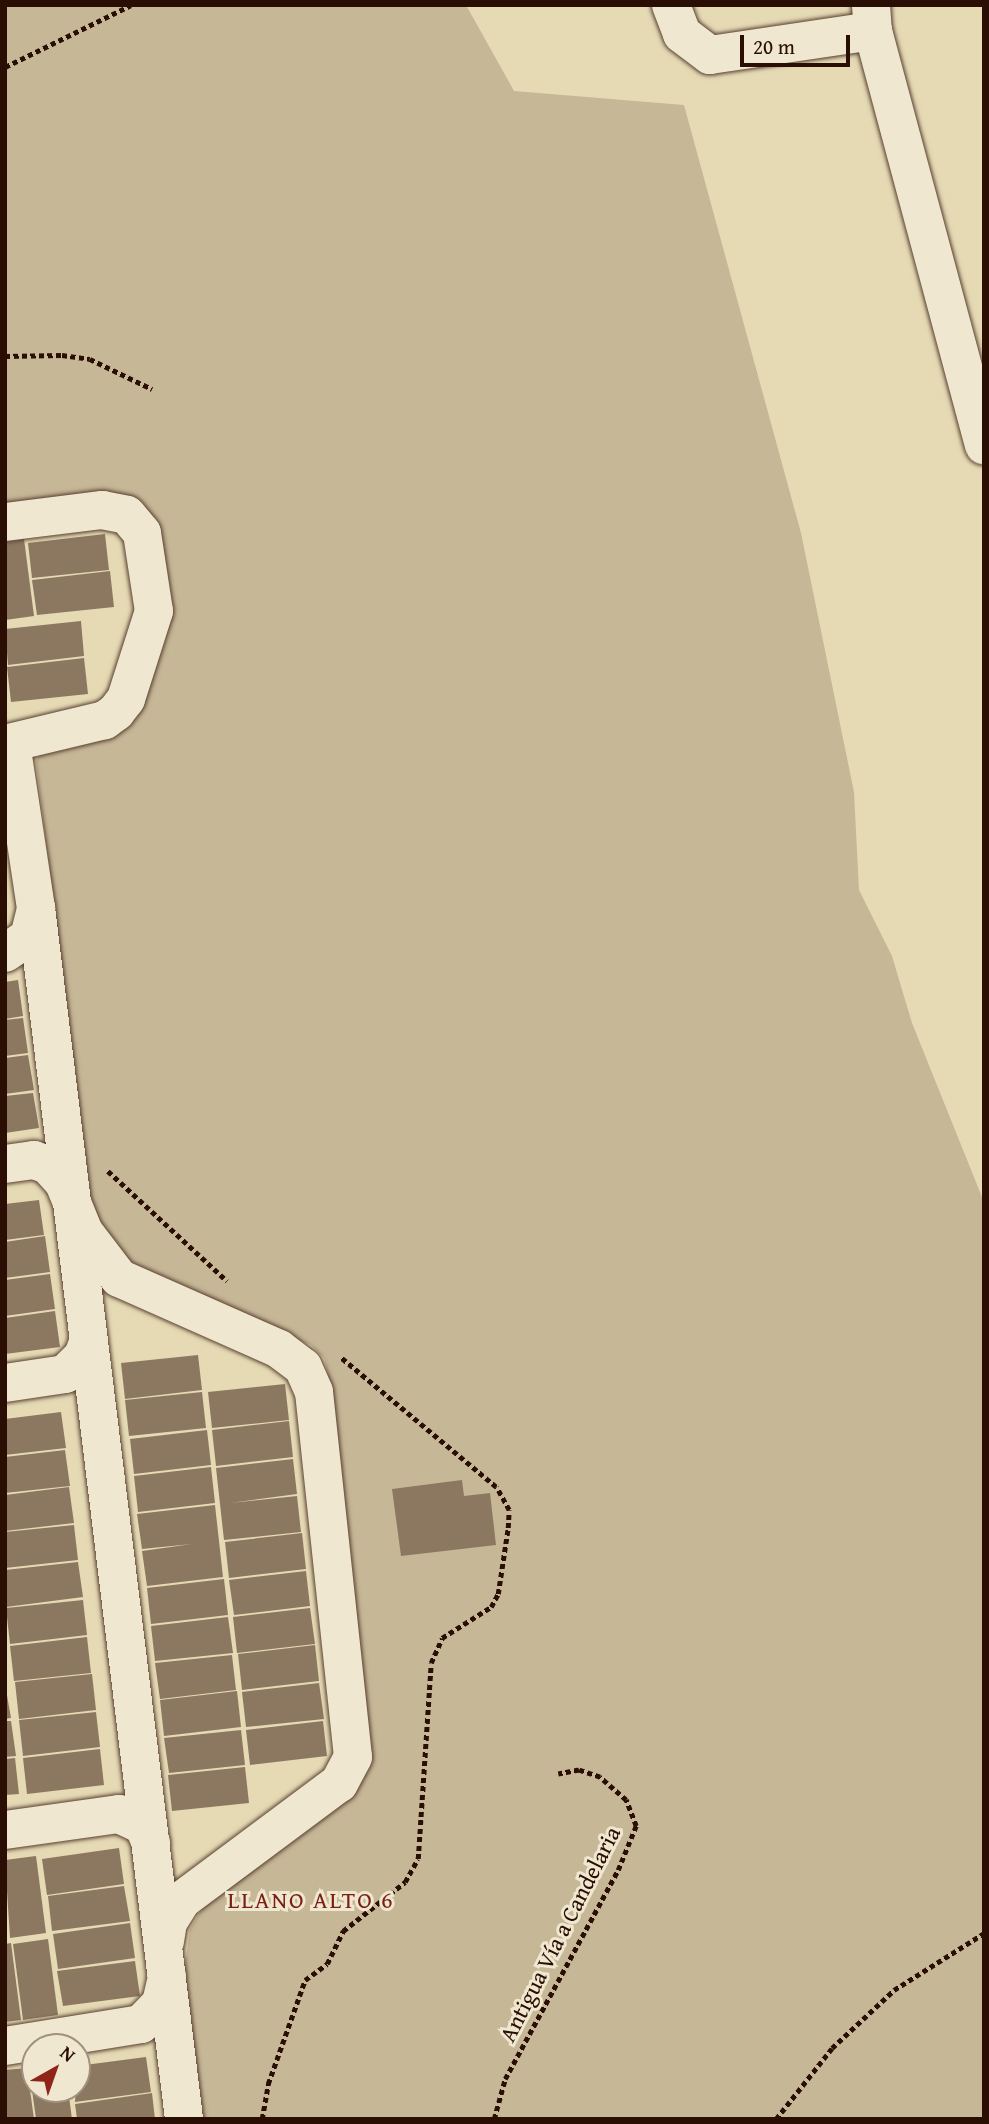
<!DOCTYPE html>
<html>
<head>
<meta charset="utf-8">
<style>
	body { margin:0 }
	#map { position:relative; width:989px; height:2124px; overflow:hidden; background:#e6dab5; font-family:"Gentium Book Plus",serif }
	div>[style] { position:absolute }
	.green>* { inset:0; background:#c6b797 }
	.building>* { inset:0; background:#8c7860 }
	.path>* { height:4.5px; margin-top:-2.25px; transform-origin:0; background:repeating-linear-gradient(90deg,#2a0d03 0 5px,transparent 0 8.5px) }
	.roads { filter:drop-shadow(0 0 2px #594030) drop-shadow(0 0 2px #594030) }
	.street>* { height:38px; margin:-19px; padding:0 19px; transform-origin:19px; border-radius:19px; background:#efe7cf }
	span { translate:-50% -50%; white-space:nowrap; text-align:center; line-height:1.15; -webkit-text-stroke:6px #efe7cf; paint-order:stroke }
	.street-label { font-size:23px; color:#2a0d03 }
	.neighbourhood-label { font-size:24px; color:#7a1f14; letter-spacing:2px }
	.frame { position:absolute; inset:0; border:7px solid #2a0d03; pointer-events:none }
	.north { position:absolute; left:21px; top:2033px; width:70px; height:70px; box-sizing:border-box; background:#efe7cf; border:2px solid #a0907d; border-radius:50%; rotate:40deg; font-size:19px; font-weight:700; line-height:28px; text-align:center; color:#2a0d03 }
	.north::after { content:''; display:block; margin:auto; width:24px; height:32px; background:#8f2418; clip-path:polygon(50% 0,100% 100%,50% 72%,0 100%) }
	.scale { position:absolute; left:740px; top:35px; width:110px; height:32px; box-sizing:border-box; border:4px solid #2a0d03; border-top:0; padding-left:9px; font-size:21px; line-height:24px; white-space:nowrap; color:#2a0d03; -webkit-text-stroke:5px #efe7cf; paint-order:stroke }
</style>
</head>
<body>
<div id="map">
	<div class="green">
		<i style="clip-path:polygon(5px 5px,466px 5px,514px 91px,684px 105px,801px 533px,854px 792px,859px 890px,892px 956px,912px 1023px,984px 1202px,984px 2119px,203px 2119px,184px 1973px,190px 1929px,208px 1899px,346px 1796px,328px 1374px,324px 1358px,311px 1345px,141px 1276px,93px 1217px,36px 761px,40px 753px,98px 738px,156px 542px,5px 505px)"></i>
	</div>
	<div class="building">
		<i style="clip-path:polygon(105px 534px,109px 570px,32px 578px,28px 543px)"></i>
		<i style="clip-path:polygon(24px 539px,34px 616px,5px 620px,5px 542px)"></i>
		<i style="clip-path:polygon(110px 571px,114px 607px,37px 615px,32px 580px)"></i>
		<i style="clip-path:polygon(81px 621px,84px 656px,8px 665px,5px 629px)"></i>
		<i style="clip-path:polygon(84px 658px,88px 694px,11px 702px,7px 667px)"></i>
		<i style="clip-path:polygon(18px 980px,23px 1016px,5px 1019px,5px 982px)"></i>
		<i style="clip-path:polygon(23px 1018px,28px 1053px,5px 1056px,5px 1020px)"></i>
		<i style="clip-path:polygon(28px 1055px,34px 1090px,5px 1094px,5px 1058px)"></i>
		<i style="clip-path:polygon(33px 1093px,39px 1128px,5px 1133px,5px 1096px)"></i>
		<i style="clip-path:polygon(39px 1200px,44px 1235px,5px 1240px,5px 1204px)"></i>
		<i style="clip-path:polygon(45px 1236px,50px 1272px,5px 1278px,5px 1242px)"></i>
		<i style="clip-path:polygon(50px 1274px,55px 1309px,5px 1316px,5px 1280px)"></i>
		<i style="clip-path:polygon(55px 1311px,60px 1347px,5px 1354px,5px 1318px)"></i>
		<i style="clip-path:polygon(198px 1355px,202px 1390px,125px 1399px,121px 1363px)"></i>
		<i style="clip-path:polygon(285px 1384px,289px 1420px,212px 1428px,208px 1392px)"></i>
		<i style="clip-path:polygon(202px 1392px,206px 1428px,129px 1436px,125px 1400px)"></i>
		<i style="clip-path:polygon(61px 1412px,66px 1448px,5px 1455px,5px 1419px)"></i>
		<i style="clip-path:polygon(289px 1421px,293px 1457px,216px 1466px,212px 1430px)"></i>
		<i style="clip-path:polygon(207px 1430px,211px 1465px,134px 1474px,130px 1439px)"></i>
		<i style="clip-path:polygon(65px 1450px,70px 1486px,5px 1493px,5px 1457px)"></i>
		<i style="clip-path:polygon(293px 1459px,297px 1494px,230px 1503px,297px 1496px,301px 1532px,224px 1540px,216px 1468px)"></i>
		<i style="clip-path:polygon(211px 1467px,215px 1503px,138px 1512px,134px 1476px)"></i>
		<i style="clip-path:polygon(462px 1480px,464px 1496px,490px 1493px,496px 1545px,401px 1556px,392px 1489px)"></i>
		<i style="clip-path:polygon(69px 1487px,74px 1523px,5px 1531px,5px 1495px)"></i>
		<i style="clip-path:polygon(215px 1505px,223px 1577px,147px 1586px,142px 1551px,192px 1544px,142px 1549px,137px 1514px)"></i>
		<i style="clip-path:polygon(74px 1525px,78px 1560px,5px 1568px,5px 1532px)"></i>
		<i style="clip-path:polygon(302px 1533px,306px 1569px,229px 1578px,225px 1542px)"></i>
		<i style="clip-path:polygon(78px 1562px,83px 1597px,6px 1607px,5px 1570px)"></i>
		<i style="clip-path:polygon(306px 1571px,310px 1606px,234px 1615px,229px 1580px)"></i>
		<i style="clip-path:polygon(224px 1579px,228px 1615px,151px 1624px,147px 1588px)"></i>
		<i style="clip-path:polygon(83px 1600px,87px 1635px,10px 1644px,6px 1608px)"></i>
		<i style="clip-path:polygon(310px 1608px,315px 1644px,237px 1653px,233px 1617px)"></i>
		<i style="clip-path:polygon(228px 1617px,233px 1653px,155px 1661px,151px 1626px)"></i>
		<i style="clip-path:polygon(87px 1637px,91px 1673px,14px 1681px,10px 1646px)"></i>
		<i style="clip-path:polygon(315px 1645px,319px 1681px,242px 1690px,238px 1654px)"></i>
		<i style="clip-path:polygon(232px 1655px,236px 1690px,160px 1699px,155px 1663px)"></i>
		<i style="clip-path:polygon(92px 1674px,96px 1710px,19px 1719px,15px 1682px)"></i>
		<i style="clip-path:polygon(319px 1683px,324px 1719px,246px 1727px,242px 1692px)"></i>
		<i style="clip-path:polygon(5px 1684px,11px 1718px,5px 1719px)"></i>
		<i style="clip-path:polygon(237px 1691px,241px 1727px,164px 1736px,160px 1700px)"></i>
		<i style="clip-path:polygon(96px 1712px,100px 1747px,23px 1756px,19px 1720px)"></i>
		<i style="clip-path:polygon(5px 1721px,11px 1721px,16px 1756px,5px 1757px)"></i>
		<i style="clip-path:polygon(323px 1721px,327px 1756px,250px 1765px,246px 1730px)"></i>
		<i style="clip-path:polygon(241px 1730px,245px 1765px,169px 1773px,164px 1738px)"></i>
		<i style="clip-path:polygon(100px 1749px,104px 1785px,27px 1794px,23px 1758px)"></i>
		<i style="clip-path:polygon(15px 1758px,19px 1794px,5px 1795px,5px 1759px)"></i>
		<i style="clip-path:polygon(245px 1767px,249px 1803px,172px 1811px,168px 1775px)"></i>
		<i style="clip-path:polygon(119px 1848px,124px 1884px,47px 1895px,42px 1859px)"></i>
		<i style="clip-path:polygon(36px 1856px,46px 1933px,10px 1938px,5px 1860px)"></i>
		<i style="clip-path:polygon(124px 1886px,130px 1921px,52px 1931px,48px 1896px)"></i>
		<i style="clip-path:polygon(130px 1923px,135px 1958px,58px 1969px,53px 1934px)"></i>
		<i style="clip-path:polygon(48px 1939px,58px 2015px,23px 2020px,13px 1944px)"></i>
		<i style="clip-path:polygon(11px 1943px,21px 2020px,5px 2022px,5px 1944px)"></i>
		<i style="clip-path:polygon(135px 1961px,140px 1996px,63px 2006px,57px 1971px)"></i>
		<i style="clip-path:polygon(146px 2057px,151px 2092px,75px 2102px,77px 2066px)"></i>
		<i style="clip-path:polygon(35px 2067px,35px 2089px,68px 2089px,72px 2119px,36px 2119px,29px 2068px)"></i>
		<i style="clip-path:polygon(27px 2068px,34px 2119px,5px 2119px,5px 2070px)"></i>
		<i style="clip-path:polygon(152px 2093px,155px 2119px,77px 2119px,75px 2104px)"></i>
	</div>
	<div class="path">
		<i style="left:5px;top:67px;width:140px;rotate:-26.2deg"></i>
		<i style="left:5px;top:356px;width:57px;rotate:-1deg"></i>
		<i style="left:62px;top:355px;width:28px;rotate:8deg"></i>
		<i style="left:90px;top:359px;width:69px;rotate:25.8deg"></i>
		<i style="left:108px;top:1171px;width:162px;rotate:42.7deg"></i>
		<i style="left:262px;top:2119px;width:36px;rotate:-80deg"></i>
		<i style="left:268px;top:2084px;width:110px;rotate:-70.4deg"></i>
		<i style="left:305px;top:1980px;width:27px;rotate:-36deg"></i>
		<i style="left:327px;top:1964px;width:37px;rotate:-64deg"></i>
		<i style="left:343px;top:1931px;width:79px;rotate:-38.3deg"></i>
		<i style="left:405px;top:1882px;width:26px;rotate:-61deg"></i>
		<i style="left:418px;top:1859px;width:196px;rotate:-86.2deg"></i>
		<i style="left:431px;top:1663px;width:27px;rotate:-66deg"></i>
		<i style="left:442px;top:1638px;width:58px;rotate:-32.3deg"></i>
		<i style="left:491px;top:1607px;width:15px;rotate:-62deg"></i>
		<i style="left:498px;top:1594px;width:67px;rotate:-81.4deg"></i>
		<i style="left:508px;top:1528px;width:18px;rotate:-87deg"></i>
		<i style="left:509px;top:1510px;width:26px;rotate:-119deg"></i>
		<i style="left:496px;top:1487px;width:202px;rotate:-140.2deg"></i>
		<i style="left:494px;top:2119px;width:41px;rotate:-74.6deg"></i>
		<i style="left:505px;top:2079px;width:238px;rotate:-61.6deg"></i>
		<i style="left:618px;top:1870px;width:48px;rotate:-67.8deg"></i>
		<i style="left:636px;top:1826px;width:28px;rotate:-111deg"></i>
		<i style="left:626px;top:1800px;width:35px;rotate:-139deg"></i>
		<i style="left:600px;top:1777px;width:22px;rotate:-162deg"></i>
		<i style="left:579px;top:1770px;width:21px;rotate:169deg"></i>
		<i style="left:776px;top:2119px;width:90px;rotate:-51.7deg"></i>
		<i style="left:832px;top:2048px;width:85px;rotate:-43.1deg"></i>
		<i style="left:894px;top:1990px;width:107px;rotate:-32.3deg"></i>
	</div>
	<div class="roads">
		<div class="street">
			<i style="left:671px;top:5px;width:31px;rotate:69deg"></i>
			<i style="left:682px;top:34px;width:35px;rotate:37deg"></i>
			<i style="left:710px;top:55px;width:165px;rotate:-8.4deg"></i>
			<i style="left:871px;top:5px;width:26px;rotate:86deg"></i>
			<i style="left:873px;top:31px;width:429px;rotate:75deg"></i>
			<i style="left:5px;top:522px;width:98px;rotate:-7.1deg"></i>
			<i style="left:102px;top:510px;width:25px;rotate:11deg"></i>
			<i style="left:127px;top:515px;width:23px;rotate:50deg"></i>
			<i style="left:142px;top:533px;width:79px;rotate:81.3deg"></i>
			<i style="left:154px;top:611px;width:92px;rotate:107.7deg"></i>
			<i style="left:126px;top:699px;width:16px;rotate:128deg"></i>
			<i style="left:116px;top:712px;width:14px;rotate:144deg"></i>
			<i style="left:105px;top:720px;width:103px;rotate:166.5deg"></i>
			<i style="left:11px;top:743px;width:167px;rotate:81.4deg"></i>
			<i style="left:36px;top:908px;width:1220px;rotate:83.03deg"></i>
			<i style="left:5px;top:953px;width:29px;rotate:-34deg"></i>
			<i style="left:29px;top:937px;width:30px;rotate:-76deg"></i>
			<i style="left:5px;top:1164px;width:29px;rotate:-8deg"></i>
			<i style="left:34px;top:1160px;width:15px;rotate:20deg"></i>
			<i style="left:48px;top:1165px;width:24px;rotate:48deg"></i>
			<i style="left:64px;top:1183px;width:53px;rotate:67.8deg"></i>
			<i style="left:84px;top:1232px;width:58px;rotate:52.7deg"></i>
			<i style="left:119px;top:1278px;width:175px;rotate:23.9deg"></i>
			<i style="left:279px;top:1349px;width:30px;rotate:37deg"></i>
			<i style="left:303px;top:1367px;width:27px;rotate:66deg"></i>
			<i style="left:314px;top:1392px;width:367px;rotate:83.9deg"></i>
			<i style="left:353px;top:1757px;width:30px;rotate:118deg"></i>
			<i style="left:339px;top:1783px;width:196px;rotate:143.3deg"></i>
			<i style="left:182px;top:1900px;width:26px;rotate:122deg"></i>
			<i style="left:168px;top:1922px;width:20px;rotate:99deg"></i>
			<i style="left:5px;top:1383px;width:61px;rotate:-8.5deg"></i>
			<i style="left:65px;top:1374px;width:25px;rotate:-45deg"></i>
			<i style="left:83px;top:1356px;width:15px;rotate:-70deg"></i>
			<i style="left:5px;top:1830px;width:115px;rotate:-8deg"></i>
			<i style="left:119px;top:1814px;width:26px;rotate:25deg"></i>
			<i style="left:143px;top:1825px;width:20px;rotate:66deg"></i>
			<i style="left:5px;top:2046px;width:138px;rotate:-9.2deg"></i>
			<i style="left:141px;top:2024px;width:29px;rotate:-46deg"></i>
			<i style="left:161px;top:2003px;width:27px;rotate:-77deg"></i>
		</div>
	</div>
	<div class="street-label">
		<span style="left:560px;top:1934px;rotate:-63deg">Antigua Vía a Candelaria</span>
	</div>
	<div class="neighbourhood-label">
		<span style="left:311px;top:1900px">LLANO ALTO 6</span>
	</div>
	<div class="frame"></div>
	<div class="north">N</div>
	<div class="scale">20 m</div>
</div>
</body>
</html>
